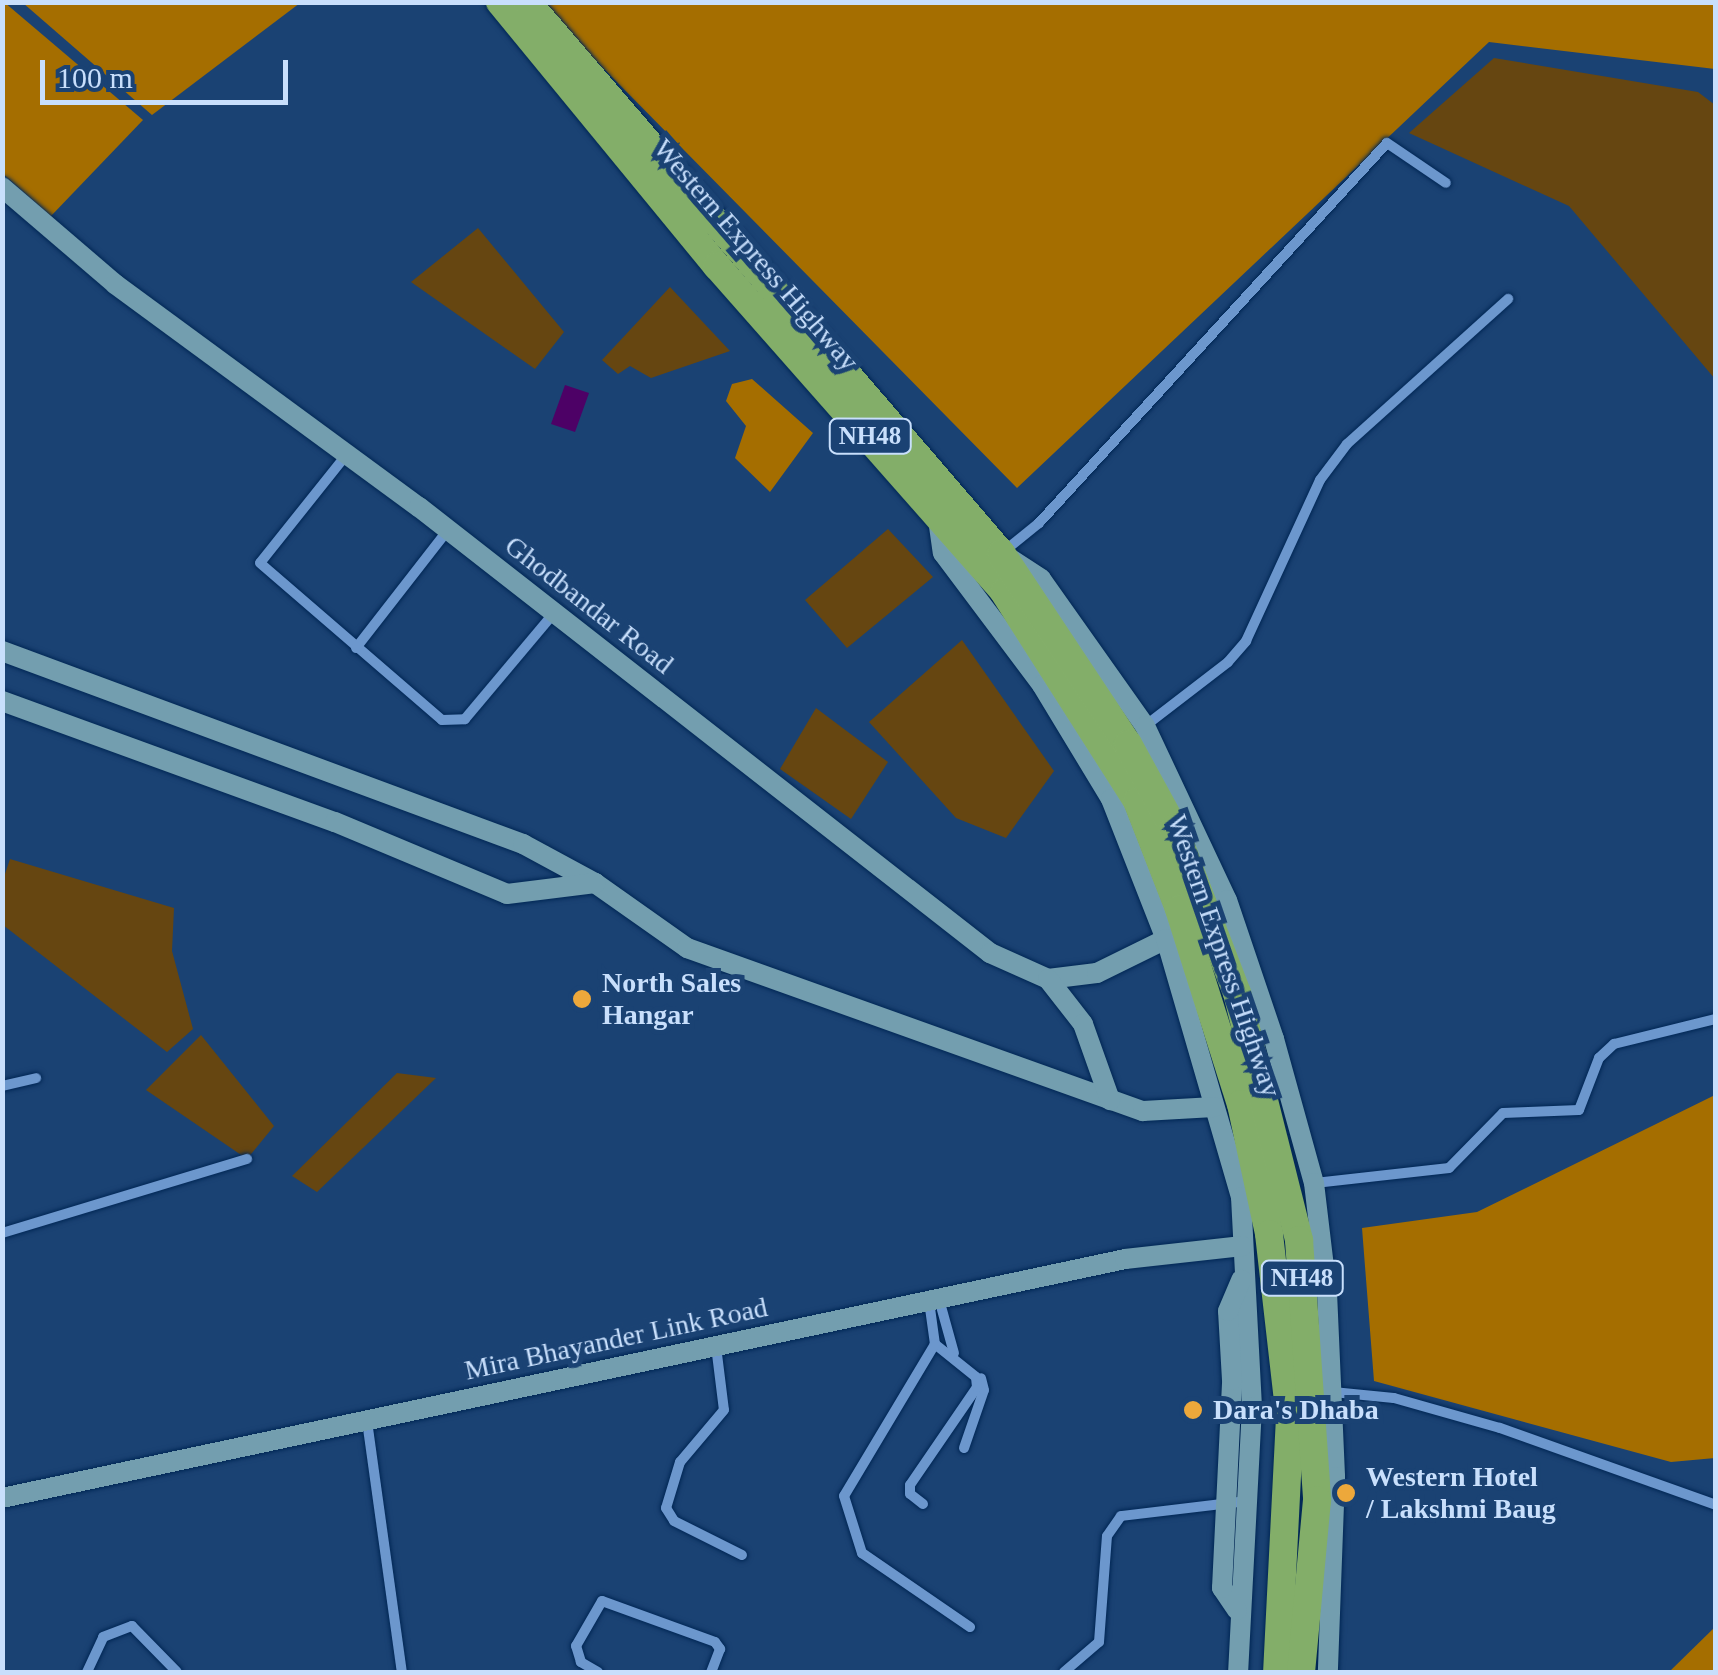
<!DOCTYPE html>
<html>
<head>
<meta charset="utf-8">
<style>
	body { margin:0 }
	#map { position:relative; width:1718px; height:1675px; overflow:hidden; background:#1a4273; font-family:"Times New Roman",serif }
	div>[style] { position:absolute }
	.green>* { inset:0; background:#664611 }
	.forest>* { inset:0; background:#a56e00 }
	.water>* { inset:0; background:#4d0166 }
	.roads { filter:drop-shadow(0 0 2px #002755) drop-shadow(0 0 2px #002755) }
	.street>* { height:10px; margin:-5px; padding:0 5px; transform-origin:5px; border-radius:5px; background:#6c97cd }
	.secondary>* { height:20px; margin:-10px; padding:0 10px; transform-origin:10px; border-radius:10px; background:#739eaf }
	.highway>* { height:28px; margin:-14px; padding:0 14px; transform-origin:14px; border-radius:14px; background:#83ae69 }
	.dots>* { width:28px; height:28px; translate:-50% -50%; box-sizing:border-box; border:5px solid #1a4273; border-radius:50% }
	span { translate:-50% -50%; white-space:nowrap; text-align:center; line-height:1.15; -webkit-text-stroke:10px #1a4273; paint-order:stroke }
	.shield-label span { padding:2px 8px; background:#1a4273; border:2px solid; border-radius:8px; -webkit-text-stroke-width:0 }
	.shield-label { font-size:25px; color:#c8dffc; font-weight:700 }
	.street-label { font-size:28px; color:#c8dffc }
	.poi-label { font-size:28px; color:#c8dffc; font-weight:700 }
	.left { translate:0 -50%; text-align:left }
	.frame { position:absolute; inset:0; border:5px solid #c8dffc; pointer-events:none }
	.scale { position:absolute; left:40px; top:60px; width:248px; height:45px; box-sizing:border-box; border:5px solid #c8dffc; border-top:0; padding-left:12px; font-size:30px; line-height:35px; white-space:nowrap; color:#c8dffc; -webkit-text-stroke:8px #1a4273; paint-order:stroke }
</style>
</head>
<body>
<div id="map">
	<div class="green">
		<i style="clip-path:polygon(1494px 58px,1698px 92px,1715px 105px,1715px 379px,1569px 206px,1409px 133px)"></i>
		<i style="clip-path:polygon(478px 228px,564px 332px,535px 369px,411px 282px)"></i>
		<i style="clip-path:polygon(670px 287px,730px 351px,651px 378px,630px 366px,618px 374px,602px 360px)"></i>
		<i style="clip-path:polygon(888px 529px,933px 577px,847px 648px,805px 600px)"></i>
		<i style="clip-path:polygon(962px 640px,1054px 771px,1006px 838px,956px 818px,869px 722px)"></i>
		<i style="clip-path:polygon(816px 708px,888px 762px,851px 819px,780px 769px)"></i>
		<i style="clip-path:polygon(10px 859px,174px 908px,172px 951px,193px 1029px,167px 1052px,3px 925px,3px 880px)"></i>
		<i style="clip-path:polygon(201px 1035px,274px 1126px,247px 1159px,146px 1090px)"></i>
		<i style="clip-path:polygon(397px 1073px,436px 1078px,317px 1192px,292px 1176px)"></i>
	</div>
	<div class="forest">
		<i style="clip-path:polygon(4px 2px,143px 120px,51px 216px,3px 174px)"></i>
		<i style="clip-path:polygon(23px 3px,300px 3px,152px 115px)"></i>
		<i style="clip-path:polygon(539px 3px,1715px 3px,1715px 69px,1489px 42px,1017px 488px)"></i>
		<i style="clip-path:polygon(752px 379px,813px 433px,770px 492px,735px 458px,746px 426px,726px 401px,732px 384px)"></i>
		<i style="clip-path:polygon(1715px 1095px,1715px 1458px,1671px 1462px,1374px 1381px,1362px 1228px,1477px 1212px)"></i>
		<i style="clip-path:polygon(1715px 1627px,1715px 1672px,1669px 1672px)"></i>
	</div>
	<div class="water">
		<i style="clip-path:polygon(565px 385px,589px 393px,575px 432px,551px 424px)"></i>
	</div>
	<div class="roads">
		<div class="street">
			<i style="left:347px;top:454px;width:139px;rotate:128.6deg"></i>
			<i style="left:260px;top:563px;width:240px;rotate:40.8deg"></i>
			<i style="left:442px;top:720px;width:23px;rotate:-2deg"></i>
			<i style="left:465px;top:719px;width:138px;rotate:-50deg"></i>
			<i style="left:1002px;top:553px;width:48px;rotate:-39deg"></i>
			<i style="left:1039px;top:523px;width:515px;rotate:-47.52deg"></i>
			<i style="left:1387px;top:143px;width:71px;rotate:34.1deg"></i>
			<i style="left:356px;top:648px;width:150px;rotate:-52.1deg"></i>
			<i style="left:1145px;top:726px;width:105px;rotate:-37.6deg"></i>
			<i style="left:1228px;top:662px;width:28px;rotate:-49deg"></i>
			<i style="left:1246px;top:641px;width:177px;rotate:-65.3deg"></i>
			<i style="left:1320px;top:480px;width:45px;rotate:-53.1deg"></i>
			<i style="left:1347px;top:444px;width:217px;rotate:-42deg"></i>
			<i style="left:2px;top:1086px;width:35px;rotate:-13deg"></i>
			<i style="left:1315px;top:1183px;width:135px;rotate:-6.4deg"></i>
			<i style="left:1449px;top:1168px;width:77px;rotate:-45.5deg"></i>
			<i style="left:1503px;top:1113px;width:76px;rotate:-2.3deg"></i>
			<i style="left:1579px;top:1110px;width:56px;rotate:-69deg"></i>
			<i style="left:1599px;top:1058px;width:21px;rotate:-43deg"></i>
			<i style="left:1614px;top:1044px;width:105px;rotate:-13.8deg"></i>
			<i style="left:2px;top:1233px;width:256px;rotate:-16.8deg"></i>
			<i style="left:939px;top:1299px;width:56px;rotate:74.5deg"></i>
			<i style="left:929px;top:1301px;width:43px;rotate:82.1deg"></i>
			<i style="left:716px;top:1346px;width:64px;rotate:82.9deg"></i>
			<i style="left:724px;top:1410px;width:68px;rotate:130.2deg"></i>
			<i style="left:680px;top:1462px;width:48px;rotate:106.9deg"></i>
			<i style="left:666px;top:1508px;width:15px;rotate:58deg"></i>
			<i style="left:674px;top:1521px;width:76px;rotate:26.6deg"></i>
			<i style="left:1333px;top:1392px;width:61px;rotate:5.6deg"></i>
			<i style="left:1394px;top:1398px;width:110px;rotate:15.8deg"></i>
			<i style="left:1500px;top:1428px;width:229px;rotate:19.6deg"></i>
			<i style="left:367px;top:1421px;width:253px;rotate:82.1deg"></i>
			<i style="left:964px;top:1448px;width:61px;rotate:-71deg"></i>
			<i style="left:984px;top:1390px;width:12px;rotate:-104deg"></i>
			<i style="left:923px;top:1504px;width:16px;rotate:-142deg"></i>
			<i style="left:910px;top:1494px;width:9px;rotate:-90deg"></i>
			<i style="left:910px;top:1485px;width:119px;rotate:-55.6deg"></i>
			<i style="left:977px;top:1387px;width:10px;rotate:-96deg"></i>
			<i style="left:976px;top:1377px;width:53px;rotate:-141.2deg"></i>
			<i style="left:935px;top:1344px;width:177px;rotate:120.9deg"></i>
			<i style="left:844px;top:1496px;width:60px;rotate:72.5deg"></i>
			<i style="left:862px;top:1553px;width:131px;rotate:34.4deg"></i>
			<i style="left:87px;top:1672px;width:38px;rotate:-65deg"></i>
			<i style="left:103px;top:1637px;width:31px;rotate:-21deg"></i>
			<i style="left:132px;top:1626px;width:64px;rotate:45.6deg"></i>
			<i style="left:598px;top:1672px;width:20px;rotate:-150deg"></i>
			<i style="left:581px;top:1662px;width:17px;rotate:-107deg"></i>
			<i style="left:576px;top:1646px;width:52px;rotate:-60deg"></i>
			<i style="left:602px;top:1601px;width:120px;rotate:19.9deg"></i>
			<i style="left:715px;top:1642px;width:9px;rotate:54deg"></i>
			<i style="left:720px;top:1649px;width:25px;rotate:111deg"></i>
			<i style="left:1064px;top:1672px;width:46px;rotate:-40.6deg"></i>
			<i style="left:1099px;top:1642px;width:106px;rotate:-85.7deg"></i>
			<i style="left:1107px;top:1536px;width:24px;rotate:-55deg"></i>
			<i style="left:1121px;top:1516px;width:126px;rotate:-6.8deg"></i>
		</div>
		<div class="secondary">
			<i style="left:2px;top:187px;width:149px;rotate:40.6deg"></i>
			<i style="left:115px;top:284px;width:377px;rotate:36.3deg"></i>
			<i style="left:419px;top:507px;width:725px;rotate:37.99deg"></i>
			<i style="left:990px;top:953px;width:64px;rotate:24.1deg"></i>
			<i style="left:1048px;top:979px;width:49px;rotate:-7deg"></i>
			<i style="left:1097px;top:973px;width:77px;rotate:-26.2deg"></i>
			<i style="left:938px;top:519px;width:34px;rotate:82deg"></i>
			<i style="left:943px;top:553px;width:165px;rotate:53.1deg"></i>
			<i style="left:1042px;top:685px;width:133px;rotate:58.8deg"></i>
			<i style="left:1111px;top:799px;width:150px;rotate:68.6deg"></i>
			<i style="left:1166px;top:939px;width:269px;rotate:73.8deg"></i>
			<i style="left:1241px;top:1197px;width:210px;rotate:87deg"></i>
			<i style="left:1252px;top:1407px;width:265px;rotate:93deg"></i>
			<i style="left:1009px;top:558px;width:38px;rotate:33deg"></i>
			<i style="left:1041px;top:579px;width:180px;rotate:54.7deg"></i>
			<i style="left:1145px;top:726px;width:192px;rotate:64.8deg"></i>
			<i style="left:1227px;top:900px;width:147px;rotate:71.3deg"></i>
			<i style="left:1274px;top:1039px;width:149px;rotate:74.5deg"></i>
			<i style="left:1314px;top:1183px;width:110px;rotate:83.2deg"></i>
			<i style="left:1327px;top:1292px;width:185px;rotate:87.5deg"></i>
			<i style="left:1335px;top:1477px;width:195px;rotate:92.1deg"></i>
			<i style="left:2px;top:651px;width:556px;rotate:20.33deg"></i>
			<i style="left:523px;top:844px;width:82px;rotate:28.4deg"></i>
			<i style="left:595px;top:883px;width:113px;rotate:35.2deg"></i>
			<i style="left:687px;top:948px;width:484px;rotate:19.7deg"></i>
			<i style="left:1143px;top:1111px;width:71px;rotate:-3.2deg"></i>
			<i style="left:2px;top:701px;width:354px;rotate:20deg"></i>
			<i style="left:335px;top:822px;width:186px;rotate:22.7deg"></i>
			<i style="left:507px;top:894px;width:89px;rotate:-7.1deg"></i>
			<i style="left:1048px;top:979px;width:57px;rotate:52.1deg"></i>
			<i style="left:1083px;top:1024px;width:81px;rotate:70.4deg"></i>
			<i style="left:2px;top:1498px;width:1148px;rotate:-12.01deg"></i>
			<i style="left:1125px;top:1259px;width:118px;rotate:-6.3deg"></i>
			<i style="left:1237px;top:1610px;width:27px;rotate:-124deg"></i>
			<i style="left:1222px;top:1588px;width:208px;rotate:-87.2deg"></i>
			<i style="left:1232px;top:1380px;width:69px;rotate:-93.3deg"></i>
			<i style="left:1228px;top:1311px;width:34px;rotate:-67deg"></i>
		</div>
		<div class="highway">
			<i style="left:500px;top:2px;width:342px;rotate:50.6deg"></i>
			<i style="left:717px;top:266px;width:434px;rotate:48.6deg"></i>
			<i style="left:1004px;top:592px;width:248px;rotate:57.5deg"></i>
			<i style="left:1137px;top:801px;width:116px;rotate:68.7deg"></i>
			<i style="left:1179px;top:909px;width:205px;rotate:72.4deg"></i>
			<i style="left:1241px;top:1104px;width:133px;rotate:77.8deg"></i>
			<i style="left:1269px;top:1234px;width:184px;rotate:83.5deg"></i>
			<i style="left:1290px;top:1417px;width:255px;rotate:92.9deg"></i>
			<i style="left:527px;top:2px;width:727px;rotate:49.3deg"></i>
			<i style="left:1001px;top:553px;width:229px;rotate:56.4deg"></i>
			<i style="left:1128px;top:744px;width:96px;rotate:61.3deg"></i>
			<i style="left:1174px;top:828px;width:177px;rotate:69.1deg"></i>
			<i style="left:1237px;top:993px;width:255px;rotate:75.9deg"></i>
			<i style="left:1299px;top:1240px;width:261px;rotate:86deg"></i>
			<i style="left:1317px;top:1500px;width:173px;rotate:95.3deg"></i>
		</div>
	</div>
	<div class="dots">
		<i style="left:582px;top:999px;background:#eda83b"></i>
		<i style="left:1193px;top:1410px;background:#eda83b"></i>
		<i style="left:1346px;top:1493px;background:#eda83b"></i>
	</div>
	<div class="shield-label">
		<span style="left:870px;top:436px">NH48</span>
		<span style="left:1302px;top:1278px">NH48</span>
	</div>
	<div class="street-label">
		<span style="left:756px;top:255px;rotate:49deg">Western Express Highway</span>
		<span style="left:589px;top:605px;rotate:38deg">Ghodbandar Road</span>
		<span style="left:1224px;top:956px;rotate:71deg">Western Express Highway</span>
		<span style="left:616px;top:1339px;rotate:-12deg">Mira Bhayander Link Road</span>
	</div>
	<div class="poi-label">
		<span class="left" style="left:602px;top:999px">North Sales<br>Hangar</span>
		<span class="left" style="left:1213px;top:1410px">Dara's Dhaba</span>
		<span class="left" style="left:1366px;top:1493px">Western Hotel<br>/ Lakshmi Baug</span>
	</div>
	<div class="frame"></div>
	<div class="scale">100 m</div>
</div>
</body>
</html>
